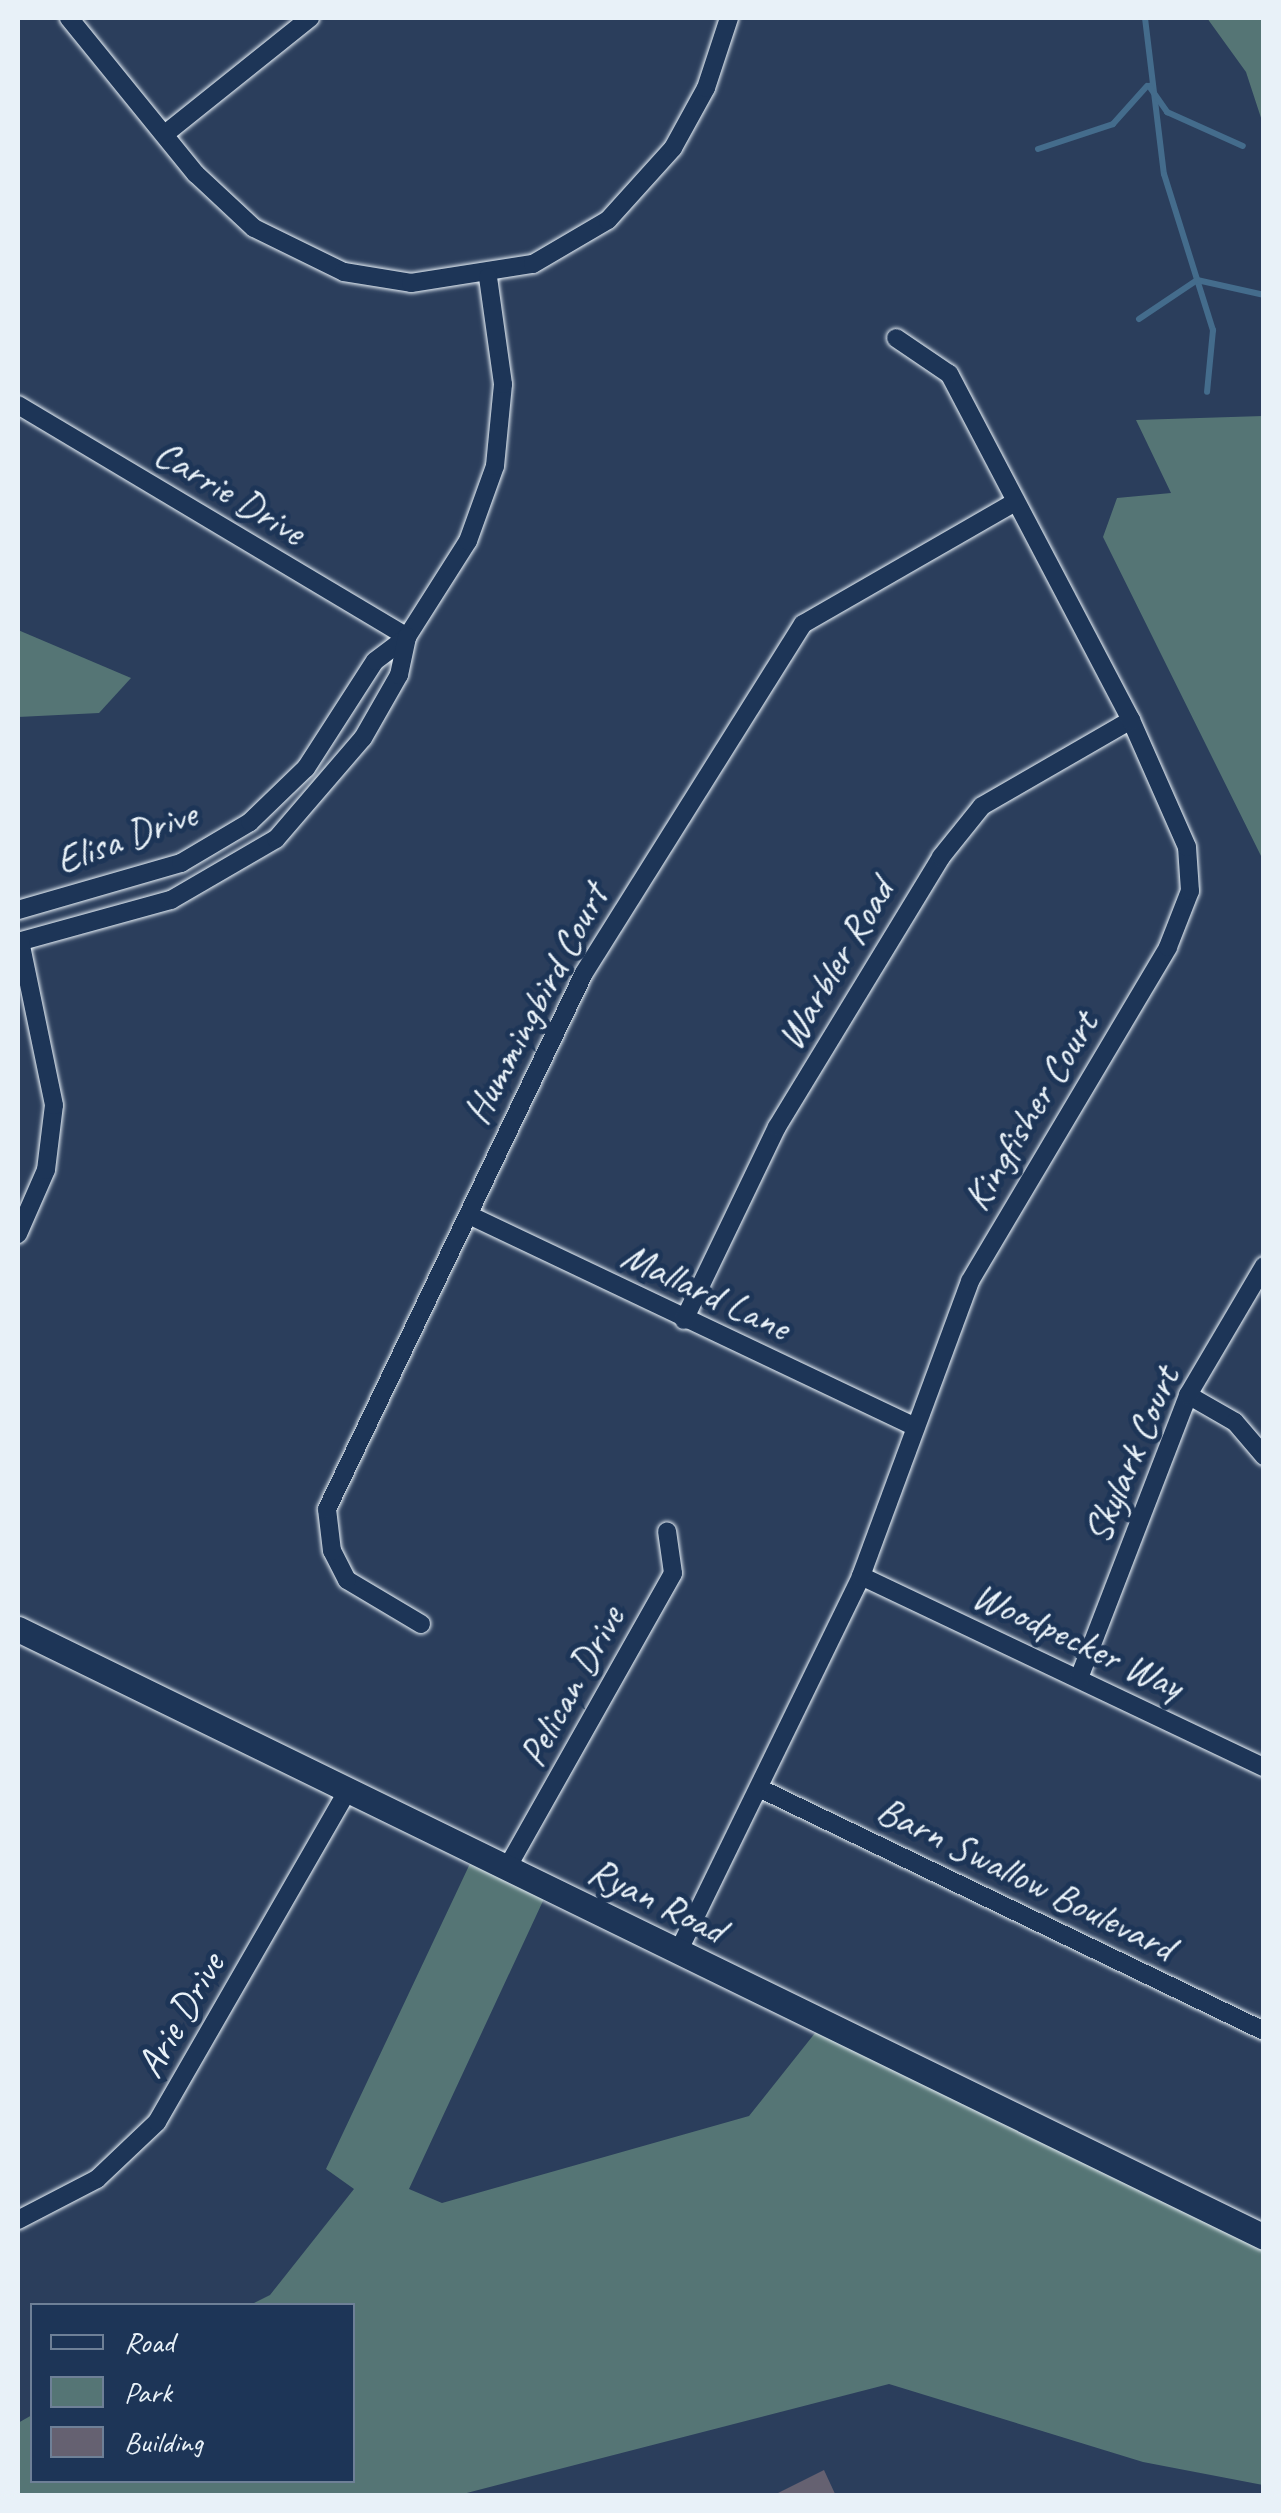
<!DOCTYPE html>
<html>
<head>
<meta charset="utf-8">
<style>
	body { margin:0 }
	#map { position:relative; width:1281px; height:2513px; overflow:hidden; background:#2b3e5c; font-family:Caveat,sans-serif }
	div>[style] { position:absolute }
	.green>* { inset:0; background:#557575 }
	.stream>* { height:6px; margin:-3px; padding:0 3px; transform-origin:3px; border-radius:3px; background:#446c8c }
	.building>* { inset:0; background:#656171 }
	.roads { filter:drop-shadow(0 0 2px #e8f1f8) drop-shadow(0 0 2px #e8f1f8) }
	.street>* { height:18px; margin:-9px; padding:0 9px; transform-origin:9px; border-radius:9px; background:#1d3557 }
	.secondary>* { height:25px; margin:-12.5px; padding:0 12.5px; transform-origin:12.5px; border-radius:12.5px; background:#1d3557 }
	span { translate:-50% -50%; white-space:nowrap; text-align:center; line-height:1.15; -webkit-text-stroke:10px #1d3557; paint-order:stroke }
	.street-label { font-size:40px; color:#e8f1f8 }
	.frame { position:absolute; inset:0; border:20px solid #e8f1f8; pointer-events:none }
	.legend { position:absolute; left:30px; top:2303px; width:325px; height:180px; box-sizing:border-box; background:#1d3557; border:2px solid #6e8097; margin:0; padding:12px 18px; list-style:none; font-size:30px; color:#e8f1f8 }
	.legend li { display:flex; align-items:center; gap:20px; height:50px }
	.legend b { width:50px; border:2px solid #6e8097 }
</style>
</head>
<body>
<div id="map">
	<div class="green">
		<i style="clip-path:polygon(1207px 18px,1263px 18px,1263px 124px,1246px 72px)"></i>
		<i style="clip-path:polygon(1263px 416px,1264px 416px,1263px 860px,1103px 537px,1117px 498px,1171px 493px,1136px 420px)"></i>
		<i style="clip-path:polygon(18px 630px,131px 678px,99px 713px,18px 717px)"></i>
		<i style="clip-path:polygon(475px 1853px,549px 1888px,409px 2189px,442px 2203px,749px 2116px,823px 2023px,1263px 2237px,1263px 2485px,1143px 2462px,889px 2384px,459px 2495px,18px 2496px,18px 2423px,32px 2415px,32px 2480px,352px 2480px,352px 2306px,250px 2305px,270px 2295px,354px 2189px,326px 2169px)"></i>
	</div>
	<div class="stream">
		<i style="left:1145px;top:18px;width:157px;rotate:83.1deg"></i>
		<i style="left:1164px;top:174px;width:164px;rotate:72.6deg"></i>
		<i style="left:1213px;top:330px;width:62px;rotate:95.5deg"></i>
		<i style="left:1149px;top:86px;width:32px;rotate:55deg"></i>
		<i style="left:1167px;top:112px;width:83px;rotate:24.1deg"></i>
		<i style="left:1038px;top:149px;width:79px;rotate:-18.4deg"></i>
		<i style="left:1113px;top:124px;width:51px;rotate:-48.2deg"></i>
		<i style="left:1139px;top:319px;width:70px;rotate:-33.9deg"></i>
		<i style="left:1197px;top:280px;width:69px;rotate:12.6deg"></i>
	</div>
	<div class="building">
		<i style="clip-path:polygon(824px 2470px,836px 2496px,772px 2496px)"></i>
	</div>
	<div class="roads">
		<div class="street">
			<i style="left:69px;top:18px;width:201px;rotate:50.9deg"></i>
			<i style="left:196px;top:174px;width:79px;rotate:43deg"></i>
			<i style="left:254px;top:228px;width:100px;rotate:26.1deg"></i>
			<i style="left:344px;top:272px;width:68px;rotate:9.3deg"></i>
			<i style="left:411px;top:283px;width:123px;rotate:-8.9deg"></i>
			<i style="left:533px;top:264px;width:87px;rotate:-30.4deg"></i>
			<i style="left:608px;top:220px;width:97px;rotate:-47.9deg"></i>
			<i style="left:673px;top:148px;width:68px;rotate:-61.2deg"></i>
			<i style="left:706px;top:88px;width:74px;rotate:-71.8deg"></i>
			<i style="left:165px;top:134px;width:186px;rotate:-38.7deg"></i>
			<i style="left:18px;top:405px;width:453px;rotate:30.8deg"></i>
			<i style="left:18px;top:910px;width:170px;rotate:-16.1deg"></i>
			<i style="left:181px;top:863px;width:80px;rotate:-30.7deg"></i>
			<i style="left:250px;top:822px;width:78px;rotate:-44deg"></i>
			<i style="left:306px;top:768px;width:127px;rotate:-57.2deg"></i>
			<i style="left:375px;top:661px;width:40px;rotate:-37deg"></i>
			<i style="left:407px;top:637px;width:114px;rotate:-57.6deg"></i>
			<i style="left:468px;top:541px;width:80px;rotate:-70.2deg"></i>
			<i style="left:495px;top:466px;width:82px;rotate:-84.4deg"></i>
			<i style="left:503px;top:384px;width:108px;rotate:-98deg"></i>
			<i style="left:18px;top:942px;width:159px;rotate:-15.4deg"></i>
			<i style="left:171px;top:900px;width:121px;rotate:-30.2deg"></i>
			<i style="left:276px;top:839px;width:133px;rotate:-49.3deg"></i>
			<i style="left:363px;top:738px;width:73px;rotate:-60.3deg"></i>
			<i style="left:399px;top:675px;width:39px;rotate:-78deg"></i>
			<i style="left:469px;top:1215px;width:492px;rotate:25.4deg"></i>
			<i style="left:18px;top:1234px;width:70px;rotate:-66.4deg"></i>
			<i style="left:46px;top:1170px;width:65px;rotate:-83deg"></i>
			<i style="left:54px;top:1105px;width:167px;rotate:-101.7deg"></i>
			<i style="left:684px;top:1320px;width:214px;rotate:-64.3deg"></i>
			<i style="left:777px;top:1127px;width:316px;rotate:-58.7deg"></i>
			<i style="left:941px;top:857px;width:65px;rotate:-51.2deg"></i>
			<i style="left:982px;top:806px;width:172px;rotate:-30deg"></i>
			<i style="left:1188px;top:1395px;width:54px;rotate:29.9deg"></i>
			<i style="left:1235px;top:1422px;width:45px;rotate:49.5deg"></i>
			<i style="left:861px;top:1576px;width:446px;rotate:25.4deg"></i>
			<i style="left:421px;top:1624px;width:86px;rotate:-149.3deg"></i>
			<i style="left:347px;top:1580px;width:33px;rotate:-117deg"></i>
			<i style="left:332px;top:1551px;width:42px;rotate:-96.8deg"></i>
			<i style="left:327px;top:1509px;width:594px;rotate:-64.38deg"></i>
			<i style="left:584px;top:973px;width:412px;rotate:-57.9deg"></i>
			<i style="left:803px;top:624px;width:245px;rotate:-29.9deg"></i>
			<i style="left:1079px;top:1678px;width:303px;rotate:-68.9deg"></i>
			<i style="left:1188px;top:1395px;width:150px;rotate:-59.5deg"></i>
			<i style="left:759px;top:1788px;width:560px;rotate:25.7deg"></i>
			<i style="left:507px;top:1868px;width:338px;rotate:-60.6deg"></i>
			<i style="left:673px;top:1573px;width:42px;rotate:-98.1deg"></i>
			<i style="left:678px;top:1952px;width:418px;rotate:-64deg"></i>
			<i style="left:861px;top:1576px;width:314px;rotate:-69.7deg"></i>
			<i style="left:970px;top:1281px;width:388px;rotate:-59.3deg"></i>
			<i style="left:1168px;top:947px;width:60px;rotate:-68.6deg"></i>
			<i style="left:1190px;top:891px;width:44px;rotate:-93.9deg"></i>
			<i style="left:1187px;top:847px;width:139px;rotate:-113.8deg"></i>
			<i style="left:1131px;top:720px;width:391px;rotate:-117.7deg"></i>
			<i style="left:949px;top:374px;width:64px;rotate:-145.8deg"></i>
			<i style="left:18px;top:2220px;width:89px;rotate:-27.4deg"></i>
			<i style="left:97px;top:2179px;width:83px;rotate:-43.5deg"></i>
			<i style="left:157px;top:2122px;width:381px;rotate:-60.1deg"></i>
		</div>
		<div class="secondary">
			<i style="left:18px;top:1629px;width:1386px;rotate:26.01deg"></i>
		</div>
	</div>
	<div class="street-label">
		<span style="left:230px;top:492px;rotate:31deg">Carrie Drive</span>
		<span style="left:126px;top:837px;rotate:-20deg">Elisa Drive</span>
		<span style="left:835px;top:964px;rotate:-59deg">Warbler Road</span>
		<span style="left:535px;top:1004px;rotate:-62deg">Hummingbird Court</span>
		<span style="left:1030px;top:1111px;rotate:-59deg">Kingfisher Court</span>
		<span style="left:706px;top:1291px;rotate:25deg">Mallard Lane</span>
		<span style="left:1131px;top:1455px;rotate:-67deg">Skylark Court</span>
		<span style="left:1078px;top:1640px;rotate:25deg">Woodpecker Way</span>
		<span style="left:571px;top:1686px;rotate:-61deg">Pelican Drive</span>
		<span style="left:1026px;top:1878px;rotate:26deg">Barn Swallow Boulevard</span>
		<span style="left:657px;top:1900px;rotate:26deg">Ryan Road</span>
		<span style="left:180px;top:2015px;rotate:-60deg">Arie Drive</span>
	</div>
	<div class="frame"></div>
	<ul class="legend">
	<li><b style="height:12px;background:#1d3557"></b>Road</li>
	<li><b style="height:28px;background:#557575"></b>Park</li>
	<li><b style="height:28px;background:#656171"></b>Building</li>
	</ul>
</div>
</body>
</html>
